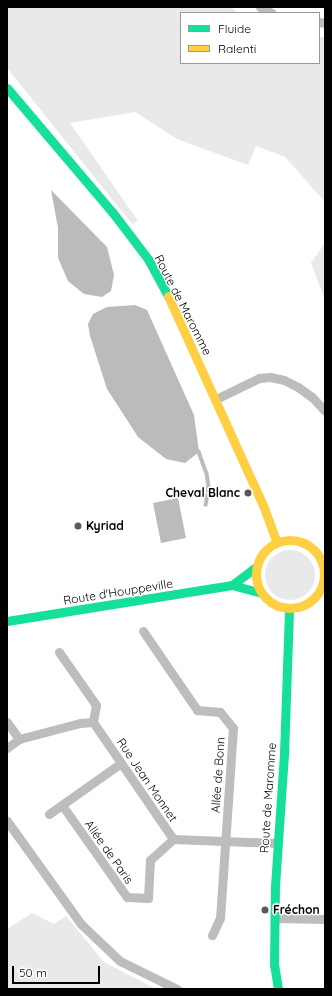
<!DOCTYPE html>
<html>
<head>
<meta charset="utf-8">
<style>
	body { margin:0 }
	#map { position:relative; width:332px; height:996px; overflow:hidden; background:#fff; font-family:Quicksand,sans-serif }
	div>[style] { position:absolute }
	.green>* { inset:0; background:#e9e9e9 }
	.round { border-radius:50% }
	.water>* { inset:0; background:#bbb }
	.stream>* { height:3.5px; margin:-1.75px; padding:0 1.75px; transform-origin:1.75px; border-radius:1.75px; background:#bbb }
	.street>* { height:9px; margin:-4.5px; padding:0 4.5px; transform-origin:4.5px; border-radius:4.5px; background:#bdbdbd }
	.fast>* { height:9px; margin:-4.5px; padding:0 4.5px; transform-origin:4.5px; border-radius:4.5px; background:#16e098 }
	.slow>* { height:9px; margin:-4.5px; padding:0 4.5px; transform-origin:4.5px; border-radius:4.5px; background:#ffcf43 }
	.slow>.ring { margin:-4.5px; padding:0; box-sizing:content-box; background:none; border:9px solid #ffcf43; border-radius:50% }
	.dots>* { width:11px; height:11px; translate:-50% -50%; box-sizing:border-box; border:2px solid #fff; border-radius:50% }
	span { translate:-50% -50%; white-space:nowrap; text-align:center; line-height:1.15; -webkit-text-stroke:3px #fff; paint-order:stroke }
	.street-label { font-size:12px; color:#000 }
	.poi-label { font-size:12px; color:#000; font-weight:700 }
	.right { translate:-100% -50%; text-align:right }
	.left { translate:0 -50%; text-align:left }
	.frame { position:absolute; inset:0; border:8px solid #000; pointer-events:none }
	.legend { position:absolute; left:180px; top:12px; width:140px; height:52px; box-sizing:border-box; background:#fff; border:1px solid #999; margin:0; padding:5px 7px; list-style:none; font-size:12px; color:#000 }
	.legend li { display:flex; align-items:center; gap:8px; height:20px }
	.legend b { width:20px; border:1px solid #999 }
	.scale { position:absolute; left:12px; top:966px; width:88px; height:18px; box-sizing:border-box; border:2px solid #000; border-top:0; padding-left:5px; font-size:12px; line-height:14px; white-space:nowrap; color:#000; -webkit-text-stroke:3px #fff; paint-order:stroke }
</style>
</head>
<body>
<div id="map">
	<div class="green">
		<i style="clip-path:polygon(7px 7px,231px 7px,238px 13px,181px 13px,181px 63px,319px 63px,319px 37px,325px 37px,325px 202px,285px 157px,256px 146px,248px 165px,177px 139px,135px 112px,70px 123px,138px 221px,132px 224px,7px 68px)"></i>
		<i style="clip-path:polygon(325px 243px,325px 300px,311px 263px)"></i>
		<i class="round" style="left:265px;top:550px;width:50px;height:50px"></i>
		<i style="clip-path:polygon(32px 913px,54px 924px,66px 916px,104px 962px,156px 989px,7px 989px,7px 929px)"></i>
	</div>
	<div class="water">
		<i style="clip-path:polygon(51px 190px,107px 247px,114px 275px,111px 291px,102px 297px,84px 294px,68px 281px,58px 258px,58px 228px)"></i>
		<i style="clip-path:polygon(135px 305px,147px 310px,194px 415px,199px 452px,185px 463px,166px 459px,138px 437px,107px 389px,90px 336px,88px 324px,93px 314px,107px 307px)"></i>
		<i style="clip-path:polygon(178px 498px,186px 538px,161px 543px,153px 503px)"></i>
	</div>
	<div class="stream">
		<i style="left:197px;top:450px;width:3px;rotate:45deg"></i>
		<i style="left:199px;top:452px;width:23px;rotate:70deg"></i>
		<i style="left:207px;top:474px;width:13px;rotate:81deg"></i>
		<i style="left:209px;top:487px;width:18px;rotate:99deg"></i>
	</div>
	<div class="street">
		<i style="left:260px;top:7px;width:13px;rotate:27deg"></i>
		<i style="left:319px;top:22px;width:6px;rotate:9deg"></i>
		<i style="left:216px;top:399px;width:48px;rotate:-26deg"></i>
		<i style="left:259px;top:378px;width:11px;rotate:-5deg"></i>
		<i style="left:270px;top:377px;width:14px;rotate:12deg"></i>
		<i style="left:284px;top:380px;width:16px;rotate:27deg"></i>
		<i style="left:298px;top:387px;width:17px;rotate:36deg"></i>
		<i style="left:312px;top:397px;width:19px;rotate:47deg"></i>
		<i style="left:143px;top:631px;width:96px;rotate:55.6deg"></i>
		<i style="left:197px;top:710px;width:23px;rotate:5deg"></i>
		<i style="left:220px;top:712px;width:21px;rotate:51deg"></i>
		<i style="left:233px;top:728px;width:190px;rotate:93.9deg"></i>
		<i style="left:220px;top:918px;width:19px;rotate:115deg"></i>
		<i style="left:59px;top:652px;width:65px;rotate:55.1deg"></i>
		<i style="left:96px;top:705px;width:17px;rotate:100deg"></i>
		<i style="left:7px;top:722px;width:21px;rotate:55deg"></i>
		<i style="left:7px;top:748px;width:15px;rotate:-37deg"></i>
		<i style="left:19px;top:739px;width:63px;rotate:-14.7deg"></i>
		<i style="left:80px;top:723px;width:13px;rotate:-4deg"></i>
		<i style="left:93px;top:722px;width:142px;rotate:55.6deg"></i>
		<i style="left:173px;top:839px;width:104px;rotate:2.2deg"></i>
		<i style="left:62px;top:805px;width:113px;rotate:54.8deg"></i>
		<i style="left:127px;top:897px;width:21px;rotate:3deg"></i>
		<i style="left:148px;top:898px;width:38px;rotate:-87deg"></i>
		<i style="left:150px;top:860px;width:31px;rotate:-42deg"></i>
		<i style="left:49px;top:814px;width:88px;rotate:-35.3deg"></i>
		<i style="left:7px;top:821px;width:127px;rotate:54.3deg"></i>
		<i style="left:81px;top:924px;width:54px;rotate:43.5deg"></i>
		<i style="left:120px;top:961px;width:64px;rotate:26.2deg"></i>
		<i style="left:276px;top:918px;width:49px;rotate:1.2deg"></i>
	</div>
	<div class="fast">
		<i style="left:7px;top:88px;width:164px;rotate:49.7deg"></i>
		<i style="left:113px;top:213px;width:58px;rotate:52.7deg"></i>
		<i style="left:148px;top:259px;width:42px;rotate:61.6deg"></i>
		<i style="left:232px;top:585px;width:30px;rotate:-37deg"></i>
		<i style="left:7px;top:621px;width:228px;rotate:-9.1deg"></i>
		<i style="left:232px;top:585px;width:30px;rotate:15deg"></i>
		<i style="left:278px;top:989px;width:24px;rotate:-99deg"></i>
		<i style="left:274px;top:965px;width:79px;rotate:-89.3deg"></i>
		<i style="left:275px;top:886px;width:132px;rotate:-86.1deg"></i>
		<i style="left:284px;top:754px;width:146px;rotate:-88deg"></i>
	</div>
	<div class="slow">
		<i style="left:168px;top:296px;width:230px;rotate:65.6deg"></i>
		<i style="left:263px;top:505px;width:40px;rotate:69.8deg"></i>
		<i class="ring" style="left:256px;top:540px;width:59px;height:59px"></i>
	</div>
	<div class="dots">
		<i style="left:248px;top:493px;background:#595959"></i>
		<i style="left:78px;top:526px;background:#595959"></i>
		<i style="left:265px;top:910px;background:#595959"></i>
	</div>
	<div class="street-label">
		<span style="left:183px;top:305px;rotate:63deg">Route de Maromme</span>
		<span style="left:118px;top:592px;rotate:-9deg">Route d'Houppeville</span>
		<span style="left:218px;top:775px;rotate:-86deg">Allée de Bonn</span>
		<span style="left:147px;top:780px;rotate:56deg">Rue Jean Monnet</span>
		<span style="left:268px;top:798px;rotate:-86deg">Route de Maromme</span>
		<span style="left:109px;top:852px;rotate:55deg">Allée de Paris</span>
	</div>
	<div class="poi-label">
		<span class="right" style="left:240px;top:493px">Cheval Blanc</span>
		<span class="left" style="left:86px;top:526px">Kyriad</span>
		<span class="left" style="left:273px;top:910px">Fréchon</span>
	</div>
	<div class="frame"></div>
	<ul class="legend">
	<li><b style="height:5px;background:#16e098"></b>Fluide</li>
	<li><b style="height:5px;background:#ffcf43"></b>Ralenti</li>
	</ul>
	<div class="scale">50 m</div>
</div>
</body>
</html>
